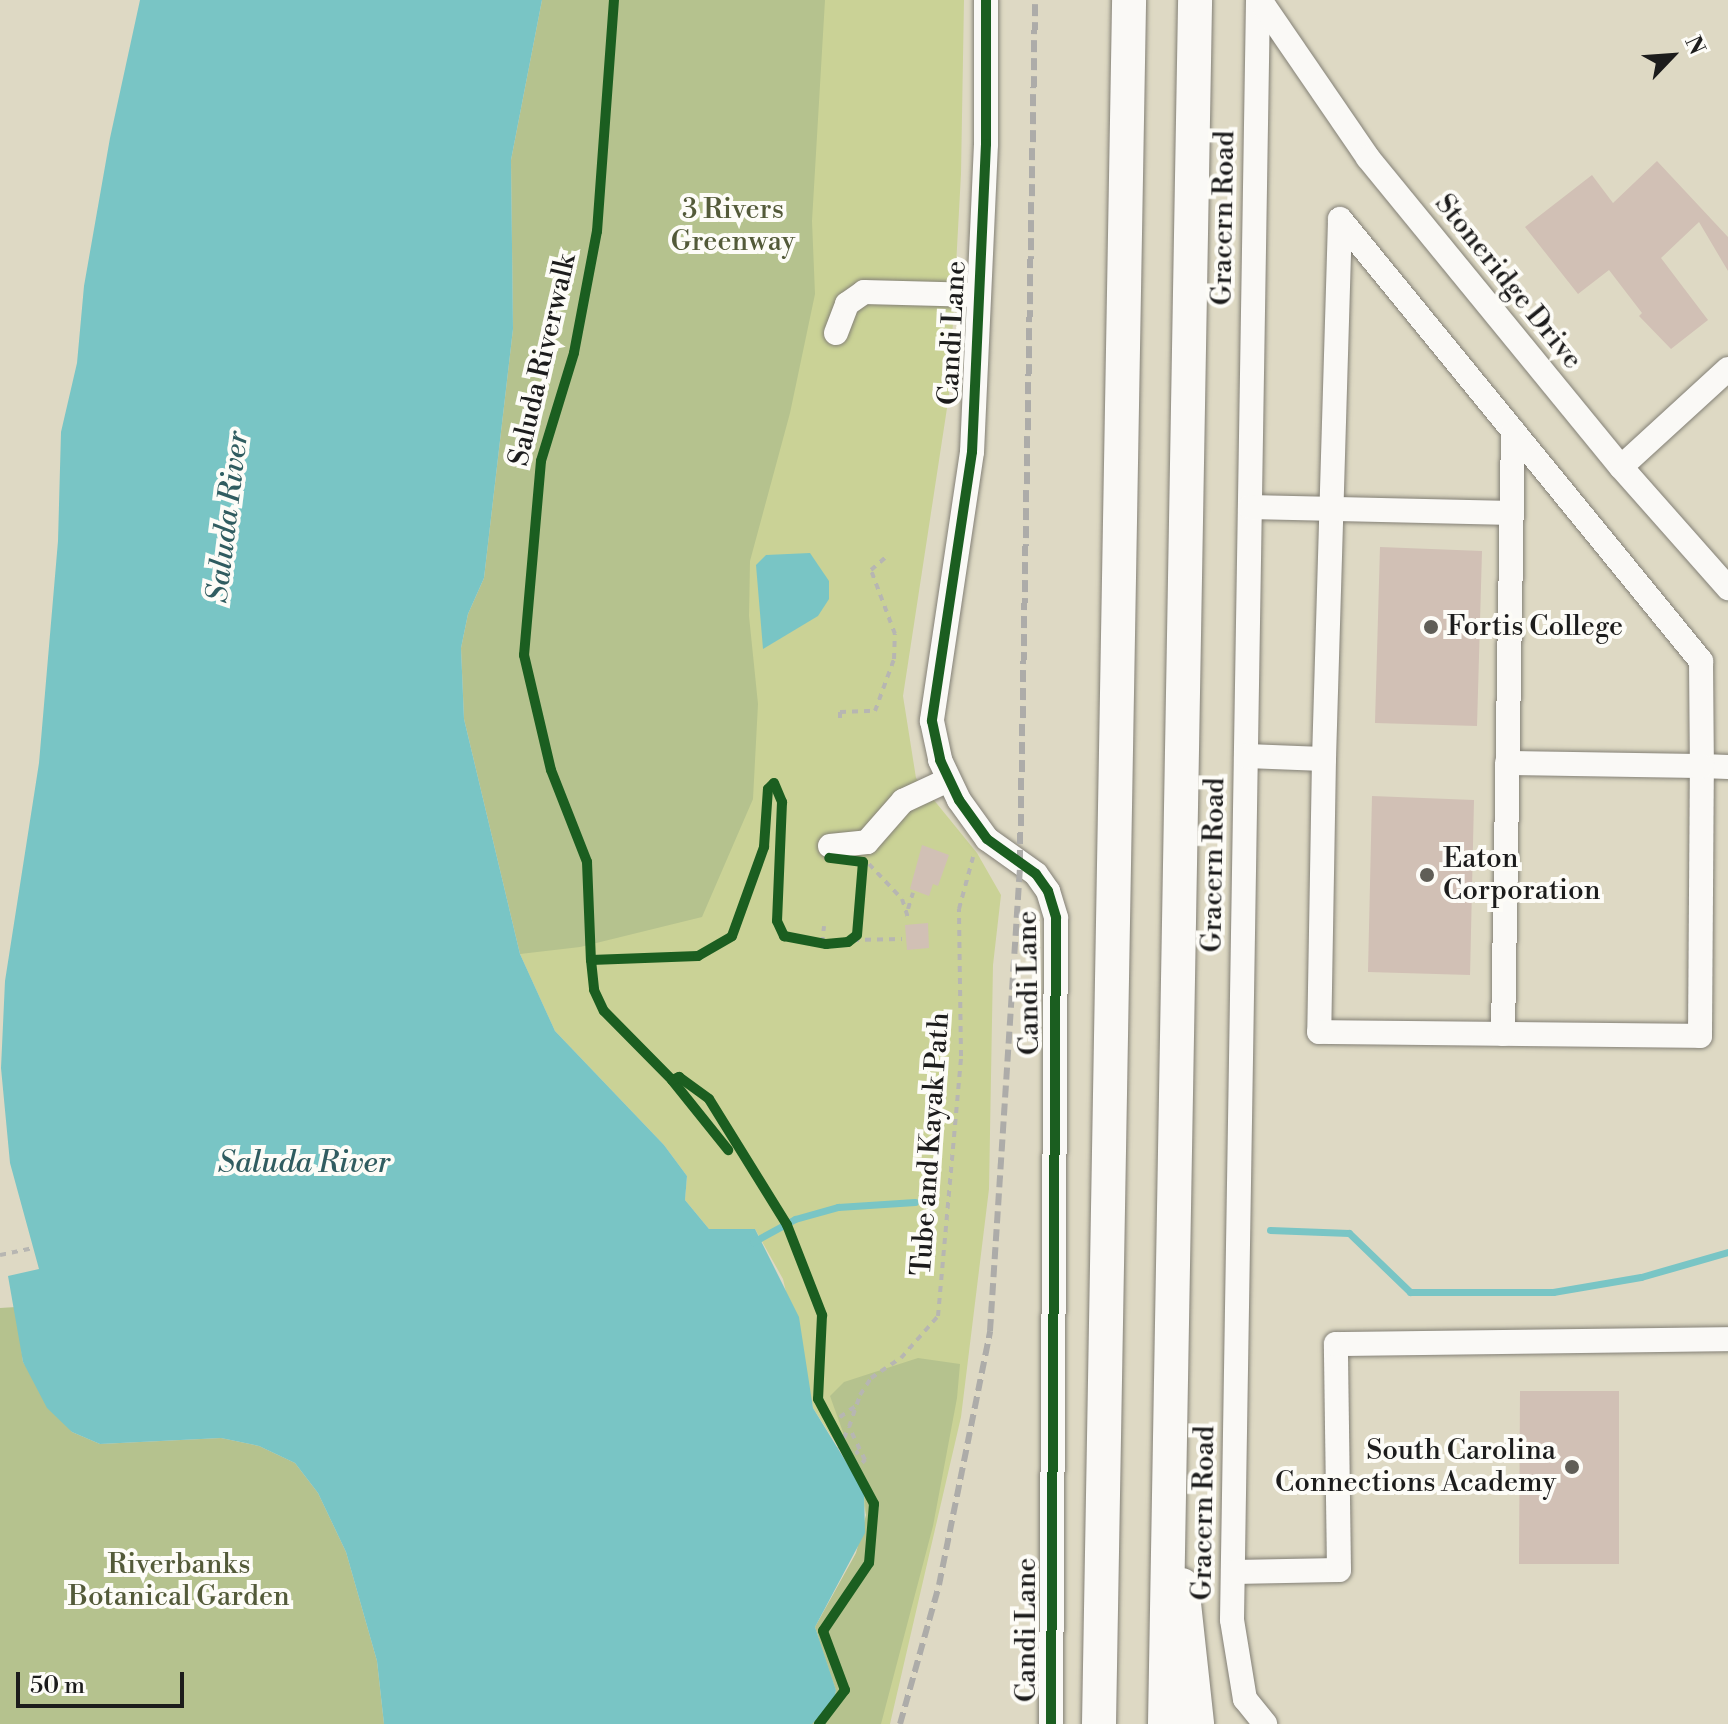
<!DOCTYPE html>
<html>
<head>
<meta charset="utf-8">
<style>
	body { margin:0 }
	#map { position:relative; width:1728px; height:1724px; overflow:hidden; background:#ded9c4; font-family:"Libre Bodoni",serif }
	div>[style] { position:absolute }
	.green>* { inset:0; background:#cad296 }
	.forest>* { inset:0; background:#b5c28e }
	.water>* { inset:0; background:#79c5c5 }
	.stream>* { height:7px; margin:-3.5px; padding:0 3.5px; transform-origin:3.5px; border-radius:3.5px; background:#79c5c5 }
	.building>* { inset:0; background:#d1c0b5 }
	.path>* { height:4px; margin-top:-2px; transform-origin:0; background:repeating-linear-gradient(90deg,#b7b6b2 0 6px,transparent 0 12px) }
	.roads { filter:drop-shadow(0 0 2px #838076) drop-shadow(0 0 2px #838076) }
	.minor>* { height:24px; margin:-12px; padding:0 12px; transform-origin:12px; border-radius:12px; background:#faf9f6 }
	.highway>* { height:34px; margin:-17px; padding:0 17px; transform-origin:17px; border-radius:17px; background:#faf9f6 }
	.rail>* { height:6px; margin-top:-3px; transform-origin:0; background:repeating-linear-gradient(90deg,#adaca9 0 12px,transparent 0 18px) }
	.cycleway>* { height:10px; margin:-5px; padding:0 5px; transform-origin:5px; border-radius:5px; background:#1b5e20 }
	.dots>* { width:22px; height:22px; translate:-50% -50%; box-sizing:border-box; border:4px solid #fdfcf7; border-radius:50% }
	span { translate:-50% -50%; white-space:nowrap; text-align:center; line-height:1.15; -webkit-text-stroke:8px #fdfcf7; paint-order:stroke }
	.park-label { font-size:28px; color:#535a39 }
	.street-label { font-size:28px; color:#1c1c1c }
	.poi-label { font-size:28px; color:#1c1c1c }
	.left { translate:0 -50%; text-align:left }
	.right { translate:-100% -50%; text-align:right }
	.water-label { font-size:30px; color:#305c60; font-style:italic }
	.north { position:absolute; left:1632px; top:16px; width:80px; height:80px; -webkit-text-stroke:6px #fdfcf7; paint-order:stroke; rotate:65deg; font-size:22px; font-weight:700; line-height:32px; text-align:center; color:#1c1c1c }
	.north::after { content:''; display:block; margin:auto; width:28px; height:36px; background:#1c1c1c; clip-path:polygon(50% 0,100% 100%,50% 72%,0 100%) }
	.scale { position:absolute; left:16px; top:1672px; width:168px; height:36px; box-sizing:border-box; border:4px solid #1c1c1c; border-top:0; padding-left:10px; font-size:24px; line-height:28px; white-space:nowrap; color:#1c1c1c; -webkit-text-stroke:6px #fdfcf7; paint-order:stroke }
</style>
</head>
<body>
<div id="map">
	<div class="green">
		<i style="clip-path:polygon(542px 0,964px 0,961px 174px,949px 395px,903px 696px,916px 778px,977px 853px,1001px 895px,993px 965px,989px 1189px,961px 1417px,890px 1724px,812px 1724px,834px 1701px,836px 1690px,817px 1641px,865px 1533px,866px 1515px,858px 1478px,813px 1408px,783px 1279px,755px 1229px,709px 1229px,685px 1200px,687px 1176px,664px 1145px,555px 1031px,520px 954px)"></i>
	</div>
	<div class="forest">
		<i style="clip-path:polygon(542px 0,825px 0,812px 221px,815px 294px,790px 413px,750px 561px,749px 616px,758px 704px,753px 799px,702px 917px,580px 947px,520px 954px,464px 719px,461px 648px,468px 614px,484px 578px,513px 329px,511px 160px)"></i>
		<i style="clip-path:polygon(16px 1307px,23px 1362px,72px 1432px,100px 1444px,221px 1438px,259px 1446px,295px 1463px,318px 1493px,346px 1552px,377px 1661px,384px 1724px,0 1724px,0 1308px)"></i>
		<i style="clip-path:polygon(918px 1358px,960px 1364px,957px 1398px,933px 1526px,881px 1724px,811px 1724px,834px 1701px,836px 1690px,815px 1627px,856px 1553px,866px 1515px,864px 1491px,830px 1396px,844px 1382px)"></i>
	</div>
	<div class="water">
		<i style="clip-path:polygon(140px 0,542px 0,511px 160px,513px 329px,484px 578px,468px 614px,461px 648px,464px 719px,520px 954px,555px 1031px,664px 1145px,687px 1176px,685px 1200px,709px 1229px,755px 1229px,799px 1317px,813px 1408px,864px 1491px,865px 1533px,815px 1627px,836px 1690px,834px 1701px,812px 1724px,384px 1724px,377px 1661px,346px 1552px,318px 1493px,295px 1463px,259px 1446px,221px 1438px,100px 1444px,72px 1432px,47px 1408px,23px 1362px,8px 1276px,39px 1269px,10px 1163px,1px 1068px,5px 981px,39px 763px,58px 541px,61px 432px,77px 363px,84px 286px,110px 138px)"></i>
		<i style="clip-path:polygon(810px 553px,829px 581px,829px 599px,818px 616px,763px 649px,756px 565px,766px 555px)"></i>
	</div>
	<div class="stream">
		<i style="left:1270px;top:1230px;width:79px;rotate:2.2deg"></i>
		<i style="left:1349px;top:1233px;width:85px;rotate:44deg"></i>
		<i style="left:1410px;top:1292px;width:143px"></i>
		<i style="left:1553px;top:1292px;width:89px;rotate:-9.7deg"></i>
		<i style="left:1641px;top:1277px;width:91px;rotate:-16deg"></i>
		<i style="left:753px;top:1242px;width:48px;rotate:-28.7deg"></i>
		<i style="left:795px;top:1219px;width:45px;rotate:-15.6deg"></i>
		<i style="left:838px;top:1207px;width:77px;rotate:-3.7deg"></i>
	</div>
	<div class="building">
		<i style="clip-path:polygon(1657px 161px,1728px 237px,1728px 271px,1699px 222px,1661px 258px,1708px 320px,1671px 349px,1639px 316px,1642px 313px,1609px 270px,1578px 294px,1525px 227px,1592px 175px,1613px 203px)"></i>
		<i style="clip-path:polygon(1380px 547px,1482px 551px,1477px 726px,1375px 723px)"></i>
		<i style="clip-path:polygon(1372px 796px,1474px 800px,1470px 975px,1368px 972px)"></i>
		<i style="clip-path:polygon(922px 845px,949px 855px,938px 886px,933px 884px,929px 896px,910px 889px)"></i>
		<i style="clip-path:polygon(928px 923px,929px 948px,907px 950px,905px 925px)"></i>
		<i style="clip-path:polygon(1520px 1391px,1619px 1391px,1619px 1564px,1519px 1564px)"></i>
	</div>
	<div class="path">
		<i style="left:840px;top:718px;width:6px;rotate:-90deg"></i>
		<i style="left:840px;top:712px;width:35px;rotate:-2deg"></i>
		<i style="left:875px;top:711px;width:55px;rotate:-69.9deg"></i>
		<i style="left:894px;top:659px;width:25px;rotate:-88deg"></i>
		<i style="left:895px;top:634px;width:68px;rotate:-110.6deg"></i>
		<i style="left:871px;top:570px;width:20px;rotate:-41deg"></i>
		<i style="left:869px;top:864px;width:48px;rotate:46.7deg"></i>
		<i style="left:902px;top:899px;width:20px;rotate:72deg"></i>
		<i style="left:908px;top:909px;width:17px;rotate:-73deg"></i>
		<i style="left:853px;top:940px;width:49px;rotate:-1.2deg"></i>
		<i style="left:822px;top:943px;width:17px;rotate:-83deg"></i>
		<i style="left:0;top:1255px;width:34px;rotate:-12deg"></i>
		<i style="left:830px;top:1424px;width:32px;rotate:-35deg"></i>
		<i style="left:839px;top:1449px;width:22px;rotate:-66deg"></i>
		<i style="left:846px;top:1461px;width:16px;rotate:-38deg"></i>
		<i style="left:854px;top:1471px;width:16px;rotate:-45deg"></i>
		<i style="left:865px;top:1460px;width:37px;rotate:-116deg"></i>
		<i style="left:849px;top:1427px;width:34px;rotate:-71deg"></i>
		<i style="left:860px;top:1395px;width:20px;rotate:-57deg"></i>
		<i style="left:871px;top:1378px;width:36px;rotate:-34deg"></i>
		<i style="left:901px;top:1358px;width:56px;rotate:-48.6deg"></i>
		<i style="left:938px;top:1316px;width:261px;rotate:-84.9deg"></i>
		<i style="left:961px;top:1056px;width:147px;rotate:-90.8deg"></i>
		<i style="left:959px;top:909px;width:54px;rotate:-74.9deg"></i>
	</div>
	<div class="roads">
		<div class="minor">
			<i style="left:986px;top:0;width:144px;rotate:90deg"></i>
			<i style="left:986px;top:144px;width:308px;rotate:92.6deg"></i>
			<i style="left:972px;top:452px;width:272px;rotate:98.5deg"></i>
			<i style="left:932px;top:721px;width:40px;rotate:78deg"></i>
			<i style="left:940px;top:760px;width:44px;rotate:64.6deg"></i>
			<i style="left:959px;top:800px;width:48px;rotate:54.3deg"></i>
			<i style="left:987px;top:839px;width:60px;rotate:35.5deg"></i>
			<i style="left:1036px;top:874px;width:21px;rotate:55deg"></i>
			<i style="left:1048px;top:891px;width:28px;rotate:73deg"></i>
			<i style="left:1056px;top:918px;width:806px;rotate:90.36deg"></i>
			<i style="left:1258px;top:0;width:1620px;rotate:90.92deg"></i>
			<i style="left:1232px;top:1620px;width:80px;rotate:80.7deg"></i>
			<i style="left:1245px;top:1699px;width:32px;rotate:51deg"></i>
			<i style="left:1260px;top:0;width:191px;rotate:55.6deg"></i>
			<i style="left:1368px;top:158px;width:399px;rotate:50.7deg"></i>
			<i style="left:1621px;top:467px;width:162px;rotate:48.5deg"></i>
			<i style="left:836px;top:333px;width:31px;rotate:-69deg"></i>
			<i style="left:847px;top:304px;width:21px;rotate:-35deg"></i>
			<i style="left:864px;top:292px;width:115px;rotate:1.5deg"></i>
			<i style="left:1621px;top:467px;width:145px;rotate:-42.5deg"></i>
			<i style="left:1250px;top:507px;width:262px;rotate:1.3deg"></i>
			<i style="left:1246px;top:756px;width:78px;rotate:2.2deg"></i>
			<i style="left:1324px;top:759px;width:540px;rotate:-88.3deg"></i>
			<i style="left:1340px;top:219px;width:571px;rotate:50.76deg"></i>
			<i style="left:1701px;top:661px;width:105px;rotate:89.5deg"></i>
			<i style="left:1702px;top:766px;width:26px;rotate:2deg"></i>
			<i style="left:1324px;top:759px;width:273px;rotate:91deg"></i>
			<i style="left:1319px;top:1032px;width:381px;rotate:0.6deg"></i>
			<i style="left:1700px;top:1036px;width:270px;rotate:-89.6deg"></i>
			<i style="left:1702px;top:766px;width:195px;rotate:-179.1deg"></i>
			<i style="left:830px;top:846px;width:37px;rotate:-6deg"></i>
			<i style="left:867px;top:842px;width:55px;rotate:-48.7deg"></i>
			<i style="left:903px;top:801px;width:50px;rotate:-25deg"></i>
			<i style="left:1503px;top:1034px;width:603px;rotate:-89.05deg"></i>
			<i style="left:1233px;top:1572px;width:106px;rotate:-1.1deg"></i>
			<i style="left:1339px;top:1570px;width:226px;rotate:-90.8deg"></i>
			<i style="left:1336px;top:1344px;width:392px;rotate:-0.7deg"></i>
		</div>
		<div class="highway">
			<i style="left:1182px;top:1585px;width:140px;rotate:83.8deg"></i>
			<i style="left:1099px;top:1724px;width:1724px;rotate:-89deg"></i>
			<i style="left:1165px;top:1724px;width:1724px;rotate:-89deg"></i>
		</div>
	</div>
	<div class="rail">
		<i style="left:900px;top:1724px;width:144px;rotate:-74.3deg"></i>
		<i style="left:939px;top:1585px;width:259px;rotate:-78.6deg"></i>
		<i style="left:990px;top:1331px;width:470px;rotate:-86.3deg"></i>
		<i style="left:1020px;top:862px;width:862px;rotate:-89deg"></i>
	</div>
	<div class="cycleway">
		<i style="left:614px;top:0;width:232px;rotate:94.2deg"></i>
		<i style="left:597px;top:231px;width:124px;rotate:100.7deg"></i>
		<i style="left:574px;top:353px;width:113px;rotate:107deg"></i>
		<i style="left:541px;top:461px;width:195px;rotate:95deg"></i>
		<i style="left:524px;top:655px;width:118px;rotate:76.8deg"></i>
		<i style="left:551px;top:770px;width:99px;rotate:68.6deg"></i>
		<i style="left:587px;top:862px;width:98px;rotate:87.7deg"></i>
		<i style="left:591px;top:960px;width:107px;rotate:-2.1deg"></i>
		<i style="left:698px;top:956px;width:39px;rotate:-30deg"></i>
		<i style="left:732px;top:936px;width:95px;rotate:-70.2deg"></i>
		<i style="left:764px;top:847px;width:58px;rotate:-86.1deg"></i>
		<i style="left:768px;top:789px;width:8px;rotate:-45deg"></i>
		<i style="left:774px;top:783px;width:21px;rotate:67deg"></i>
		<i style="left:782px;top:802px;width:119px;rotate:92.4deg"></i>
		<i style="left:777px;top:921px;width:17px;rotate:65deg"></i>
		<i style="left:784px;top:936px;width:43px;rotate:10.8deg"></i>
		<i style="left:826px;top:944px;width:22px;rotate:-5deg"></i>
		<i style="left:848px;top:942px;width:11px;rotate:-38deg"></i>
		<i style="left:857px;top:935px;width:73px;rotate:-85.3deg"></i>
		<i style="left:863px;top:862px;width:34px;rotate:-173deg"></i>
		<i style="left:986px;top:0;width:144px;rotate:90deg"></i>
		<i style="left:986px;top:144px;width:308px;rotate:92.6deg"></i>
		<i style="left:972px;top:452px;width:272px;rotate:98.5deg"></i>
		<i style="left:932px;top:721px;width:40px;rotate:78deg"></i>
		<i style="left:940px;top:760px;width:44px;rotate:64.6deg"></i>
		<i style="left:959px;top:800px;width:48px;rotate:54.3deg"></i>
		<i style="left:987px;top:839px;width:60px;rotate:35.5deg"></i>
		<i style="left:1036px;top:874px;width:21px;rotate:55deg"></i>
		<i style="left:1048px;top:891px;width:28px;rotate:73deg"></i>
		<i style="left:1056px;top:918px;width:806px;rotate:90.36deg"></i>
		<i style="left:591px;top:960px;width:30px;rotate:84deg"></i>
		<i style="left:594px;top:990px;width:23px;rotate:65deg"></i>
		<i style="left:604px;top:1011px;width:97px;rotate:45.4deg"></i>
		<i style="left:672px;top:1080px;width:90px;rotate:51.3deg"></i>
		<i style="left:672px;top:1080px;width:8px;rotate:-23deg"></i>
		<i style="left:679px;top:1077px;width:37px;rotate:36deg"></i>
		<i style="left:709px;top:1099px;width:148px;rotate:58.2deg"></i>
		<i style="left:787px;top:1225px;width:97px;rotate:68.7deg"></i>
		<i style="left:822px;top:1315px;width:84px;rotate:92.7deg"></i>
		<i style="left:818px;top:1399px;width:119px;rotate:61.9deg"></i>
		<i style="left:874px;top:1504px;width:59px;rotate:94.8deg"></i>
		<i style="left:869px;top:1563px;width:82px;rotate:124.1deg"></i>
		<i style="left:823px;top:1631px;width:63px;rotate:69.6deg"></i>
		<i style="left:845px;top:1690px;width:43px;rotate:127.4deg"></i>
	</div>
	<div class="dots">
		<i style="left:1431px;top:627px;background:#605e57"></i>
		<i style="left:1427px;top:875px;background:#605e57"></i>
		<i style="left:1572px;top:1467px;background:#605e57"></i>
	</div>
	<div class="park-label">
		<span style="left:733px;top:226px">3 Rivers<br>Greenway</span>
		<span style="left:179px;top:1581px">Riverbanks<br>Botanical Garden</span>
	</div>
	<div class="street-label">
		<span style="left:1224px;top:218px;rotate:-89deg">Gracern Road</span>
		<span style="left:1508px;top:282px;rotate:51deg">Stoneridge Drive</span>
		<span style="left:953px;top:333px;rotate:-87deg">Candi Lane</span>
		<span style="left:543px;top:360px;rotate:-77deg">Saluda Riverwalk</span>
		<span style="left:1214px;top:865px;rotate:-89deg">Gracern Road</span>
		<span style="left:1029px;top:983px;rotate:-91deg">Candi Lane</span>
		<span style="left:931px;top:1144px;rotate:-86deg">Tube and Kayak Path</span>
		<span style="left:1204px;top:1513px;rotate:-89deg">Gracern Road</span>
		<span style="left:1027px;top:1630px;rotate:-90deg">Candi Lane</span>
	</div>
	<div class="poi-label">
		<span class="left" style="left:1447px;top:627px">Fortis College</span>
		<span class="left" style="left:1443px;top:875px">Eaton<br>Corporation</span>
		<span class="right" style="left:1556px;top:1467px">South Carolina<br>Connections Academy</span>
	</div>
	<div class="water-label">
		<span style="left:228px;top:517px;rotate:-83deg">Saluda River</span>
		<span style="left:304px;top:1163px">Saluda River</span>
	</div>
	<div class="north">N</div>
	<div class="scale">50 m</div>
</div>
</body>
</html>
